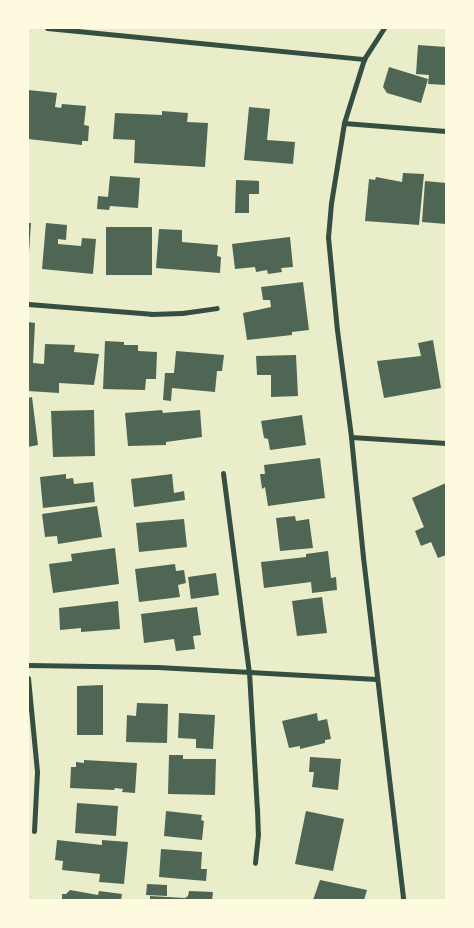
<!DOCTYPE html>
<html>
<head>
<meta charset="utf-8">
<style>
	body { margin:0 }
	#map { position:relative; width:474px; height:928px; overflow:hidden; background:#e9edc9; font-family:Mulish,sans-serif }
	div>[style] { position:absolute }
	.building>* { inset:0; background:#4f6655 }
	.minor>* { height:5px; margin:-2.5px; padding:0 2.5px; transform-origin:2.5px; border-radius:2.5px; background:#344e41 }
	span { translate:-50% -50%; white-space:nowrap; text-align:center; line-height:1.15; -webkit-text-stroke:4px #fefae0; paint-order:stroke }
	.frame { position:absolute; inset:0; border:29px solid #fefae0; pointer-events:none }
</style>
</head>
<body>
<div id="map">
	<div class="building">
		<i style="clip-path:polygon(418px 45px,446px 47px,446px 85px,428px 84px,429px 75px,416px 74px)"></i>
		<i style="clip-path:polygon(389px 67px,428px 79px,421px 103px,387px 93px,383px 87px)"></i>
		<i style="clip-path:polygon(28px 90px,57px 93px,55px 107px,61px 108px,62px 104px,86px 106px,84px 125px,89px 126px,88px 141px,82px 141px,82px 145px,28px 139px)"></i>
		<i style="clip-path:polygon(249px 107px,270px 109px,267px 140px,295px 142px,293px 164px,244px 160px)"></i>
		<i style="clip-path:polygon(162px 111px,188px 113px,187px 122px,208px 123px,205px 167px,134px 163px,135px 140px,113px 139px,115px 113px,162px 115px)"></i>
		<i style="clip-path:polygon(403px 173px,424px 174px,419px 225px,365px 221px,369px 179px,375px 180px,376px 177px,402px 182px)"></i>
		<i style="clip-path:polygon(110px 176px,140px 178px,138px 208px,110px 206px,109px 210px,97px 209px,98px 196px,108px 197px)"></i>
		<i style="clip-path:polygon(236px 180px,259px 181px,259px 194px,249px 194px,249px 213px,235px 213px)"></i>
		<i style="clip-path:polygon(425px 181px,446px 183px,446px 224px,422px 222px)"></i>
		<i style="clip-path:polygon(28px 223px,31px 223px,29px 252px,28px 252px)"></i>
		<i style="clip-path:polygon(46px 223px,67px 225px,66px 240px,58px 239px,58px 244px,81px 246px,82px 238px,96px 239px,93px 274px,42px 269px)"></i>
		<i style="clip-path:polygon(106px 227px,152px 227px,152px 275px,106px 275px)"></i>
		<i style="clip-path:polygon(159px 229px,182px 230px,182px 242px,218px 245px,217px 256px,221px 257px,220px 273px,156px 268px)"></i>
		<i style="clip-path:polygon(290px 237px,293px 267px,281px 268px,282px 272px,268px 274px,267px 270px,256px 272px,255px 267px,235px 269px,232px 244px)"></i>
		<i style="clip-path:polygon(303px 282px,309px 330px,292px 332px,292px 335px,247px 340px,243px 313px,271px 307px,270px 300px,263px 300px,261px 287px)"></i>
		<i style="clip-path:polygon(28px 322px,35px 323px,33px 363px,44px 364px,45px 344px,75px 345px,74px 352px,99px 354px,94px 385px,59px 383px,59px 393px,28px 391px)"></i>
		<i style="clip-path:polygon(433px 340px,441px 388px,384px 398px,377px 361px,421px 356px,418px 343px)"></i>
		<i style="clip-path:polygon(105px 341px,124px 342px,124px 345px,138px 345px,138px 351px,157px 352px,156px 379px,146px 379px,145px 390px,103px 389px)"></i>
		<i style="clip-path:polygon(176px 351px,224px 355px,222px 371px,217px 371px,215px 392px,172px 388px,171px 401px,163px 400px,165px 373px,174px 373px)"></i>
		<i style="clip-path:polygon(296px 355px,298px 396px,271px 397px,271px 375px,257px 375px,256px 356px)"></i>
		<i style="clip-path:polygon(32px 397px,38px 445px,28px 447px,28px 398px)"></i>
		<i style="clip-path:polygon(94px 410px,95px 456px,53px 457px,51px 411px)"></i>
		<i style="clip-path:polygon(162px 410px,163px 413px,200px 410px,202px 437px,166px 442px,166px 445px,128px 446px,125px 413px)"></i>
		<i style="clip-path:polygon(302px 415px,306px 445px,270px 450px,268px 439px,264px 438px,261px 421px)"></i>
		<i style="clip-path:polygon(320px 458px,325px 498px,268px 506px,265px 487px,262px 489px,260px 474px,265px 474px,264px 465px)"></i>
		<i style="clip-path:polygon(66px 474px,66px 479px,73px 478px,74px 484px,93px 482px,95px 502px,43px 508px,40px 477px)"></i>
		<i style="clip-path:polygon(172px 474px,174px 493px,184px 491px,185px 500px,134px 507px,131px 479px)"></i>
		<i style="clip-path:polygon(446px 483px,446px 555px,438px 558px,431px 542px,421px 546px,415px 531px,424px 527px,412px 498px)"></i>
		<i style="clip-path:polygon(97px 506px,102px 537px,58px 544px,57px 536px,45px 537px,42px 514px)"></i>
		<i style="clip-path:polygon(295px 516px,296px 521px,309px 519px,313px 548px,280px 551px,276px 518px)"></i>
		<i style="clip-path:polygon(184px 519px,187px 547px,139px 552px,136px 523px)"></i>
		<i style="clip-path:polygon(115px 548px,119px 584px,53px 593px,49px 564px,72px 561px,71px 554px)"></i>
		<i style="clip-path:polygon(328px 551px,331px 578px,336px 577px,337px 590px,312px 593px,311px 582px,264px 588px,261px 562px,306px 557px,306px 554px)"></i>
		<i style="clip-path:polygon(175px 564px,176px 571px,184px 570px,186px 583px,178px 585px,180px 597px,139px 602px,135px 569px)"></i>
		<i style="clip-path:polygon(216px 573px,219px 595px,191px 599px,188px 577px)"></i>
		<i style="clip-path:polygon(322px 597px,327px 633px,297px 636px,292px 601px)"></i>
		<i style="clip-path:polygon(118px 601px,120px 629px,81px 632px,81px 628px,60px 630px,59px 608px)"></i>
		<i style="clip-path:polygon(197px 607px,201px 635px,193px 636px,195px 649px,176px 651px,174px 639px,144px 643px,141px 614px)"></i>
		<i style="clip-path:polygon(103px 685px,103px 735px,77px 735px,77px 686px)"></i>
		<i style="clip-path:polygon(137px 703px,168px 704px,167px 743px,126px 742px,127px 715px,136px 716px)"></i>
		<i style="clip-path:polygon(179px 713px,215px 715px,213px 749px,196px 748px,196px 739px,178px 738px)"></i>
		<i style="clip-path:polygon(317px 713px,318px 721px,327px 719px,331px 739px,325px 740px,325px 743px,300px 749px,300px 746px,289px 748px,282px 721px)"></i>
		<i style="clip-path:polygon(169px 755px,183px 755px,183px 759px,216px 759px,215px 795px,168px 794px)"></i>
		<i style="clip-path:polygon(310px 757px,341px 759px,338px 790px,312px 787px,314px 772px,309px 772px)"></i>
		<i style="clip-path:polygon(84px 760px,137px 763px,135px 793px,122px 792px,123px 789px,115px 788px,114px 790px,70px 788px,71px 767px,76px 767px,76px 762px,84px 763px)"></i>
		<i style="clip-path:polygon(77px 803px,118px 806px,116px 836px,75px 833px)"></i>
		<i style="clip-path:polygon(166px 811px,202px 815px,201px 820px,204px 821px,202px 840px,164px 836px)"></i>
		<i style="clip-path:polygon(306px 811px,344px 819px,333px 871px,295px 864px)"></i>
		<i style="clip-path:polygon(57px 840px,102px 845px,102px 840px,128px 842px,124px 884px,99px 882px,100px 874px,62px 870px,63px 861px,55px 860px)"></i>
		<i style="clip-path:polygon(161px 849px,202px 852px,201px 869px,207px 869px,206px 881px,159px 877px)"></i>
		<i style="clip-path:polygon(320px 880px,367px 890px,364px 900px,313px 900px)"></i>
		<i style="clip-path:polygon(147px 884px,167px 885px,167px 896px,146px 895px)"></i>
		<i style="clip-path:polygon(70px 890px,98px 895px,99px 891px,122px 894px,121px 900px,62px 900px,62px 894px,66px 894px)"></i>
		<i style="clip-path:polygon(189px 891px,213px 892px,212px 900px,150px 900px,150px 896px,185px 898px,188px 896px)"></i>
	</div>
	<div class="minor">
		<i style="left:47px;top:28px;width:319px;rotate:5.6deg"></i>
		<i style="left:384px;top:28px;width:37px;rotate:123deg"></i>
		<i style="left:364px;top:59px;width:67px;rotate:107.4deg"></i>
		<i style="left:344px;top:123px;width:81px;rotate:99.2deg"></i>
		<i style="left:331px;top:203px;width:34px;rotate:95deg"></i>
		<i style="left:328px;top:237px;width:93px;rotate:84.5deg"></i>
		<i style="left:337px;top:330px;width:108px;rotate:82.5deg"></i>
		<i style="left:351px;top:437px;width:121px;rotate:84.3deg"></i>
		<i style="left:363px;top:557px;width:345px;rotate:83.3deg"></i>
		<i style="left:344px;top:123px;width:102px;rotate:4.5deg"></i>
		<i style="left:28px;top:304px;width:123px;rotate:4.6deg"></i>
		<i style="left:151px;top:314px;width:31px;rotate:-2deg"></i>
		<i style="left:182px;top:313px;width:35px;rotate:-8deg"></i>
		<i style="left:351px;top:437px;width:95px;rotate:3.6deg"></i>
		<i style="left:223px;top:473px;width:201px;rotate:82.6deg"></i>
		<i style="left:249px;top:672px;width:137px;rotate:86.7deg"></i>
		<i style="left:257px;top:809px;width:25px;rotate:88deg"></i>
		<i style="left:258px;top:834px;width:29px;rotate:96deg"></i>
		<i style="left:28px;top:665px;width:129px;rotate:0.9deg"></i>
		<i style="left:157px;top:667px;width:220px;rotate:3.1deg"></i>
		<i style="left:28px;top:678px;width:94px;rotate:84.5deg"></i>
		<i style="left:37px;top:772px;width:59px;rotate:92.9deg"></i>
	</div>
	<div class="frame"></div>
</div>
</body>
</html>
